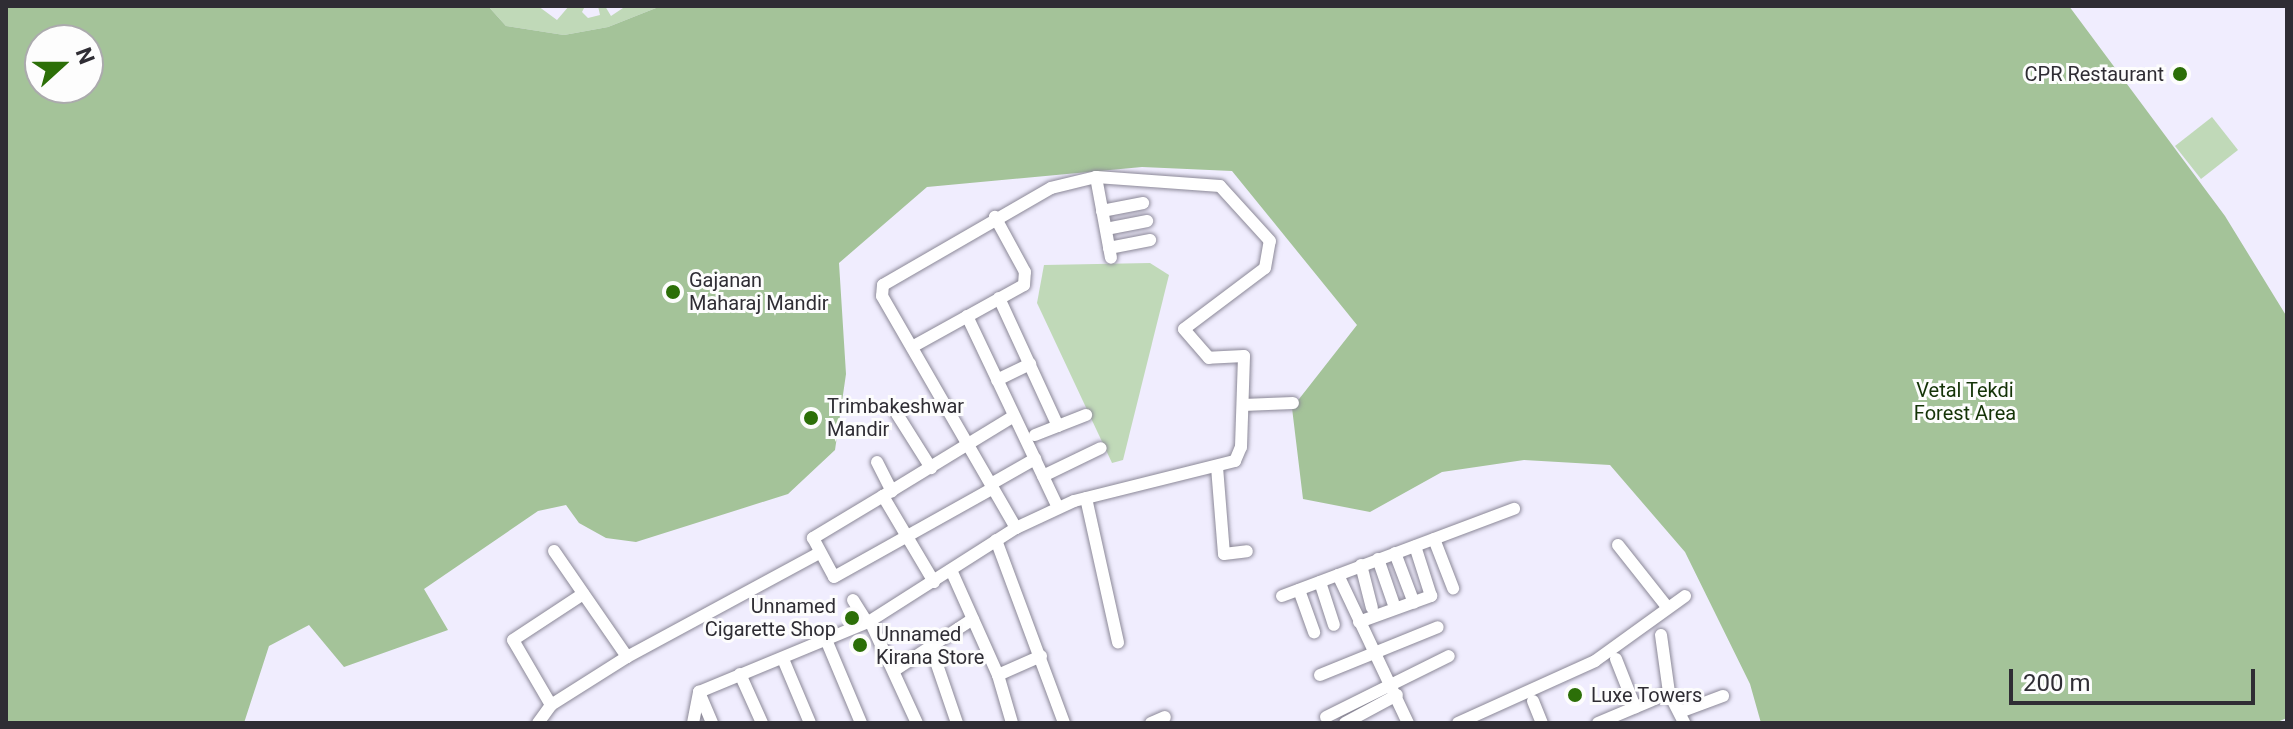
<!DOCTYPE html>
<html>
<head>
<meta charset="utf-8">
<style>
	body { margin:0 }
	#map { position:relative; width:2293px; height:729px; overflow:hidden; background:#f0edfe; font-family:Roboto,sans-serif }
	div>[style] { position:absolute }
	.green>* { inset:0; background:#c0d9b8 }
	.forest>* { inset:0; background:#a4c399 }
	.roads { filter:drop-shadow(0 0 2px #8b8897) drop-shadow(0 0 2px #8b8897) }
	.minor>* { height:12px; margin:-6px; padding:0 6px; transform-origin:6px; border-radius:6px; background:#fff }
	.dots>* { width:22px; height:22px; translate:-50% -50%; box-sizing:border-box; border:4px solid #fdfdfd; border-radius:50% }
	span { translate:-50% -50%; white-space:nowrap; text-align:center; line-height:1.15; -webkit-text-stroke:6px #fdfdfd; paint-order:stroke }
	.poi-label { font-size:20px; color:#2f2d34 }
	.right { translate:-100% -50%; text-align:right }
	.left { translate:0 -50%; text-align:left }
	.park-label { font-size:20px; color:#143307 }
	.frame { position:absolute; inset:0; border:8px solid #2f2d34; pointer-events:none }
	.north { position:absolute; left:24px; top:24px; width:80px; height:80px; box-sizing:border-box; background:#fdfdfd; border:2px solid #abaaad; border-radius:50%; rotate:69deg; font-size:22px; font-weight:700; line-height:32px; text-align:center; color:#2f2d34 }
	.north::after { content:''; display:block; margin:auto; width:28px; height:36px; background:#2c6f08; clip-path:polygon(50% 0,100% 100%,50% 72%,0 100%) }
	.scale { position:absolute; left:2009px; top:669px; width:246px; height:36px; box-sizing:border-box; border:4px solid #2f2d34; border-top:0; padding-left:10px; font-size:24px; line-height:28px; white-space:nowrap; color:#2f2d34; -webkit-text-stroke:6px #fdfdfd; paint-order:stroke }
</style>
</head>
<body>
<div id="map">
	<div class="green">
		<i style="clip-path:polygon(488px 6px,538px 6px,557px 20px,569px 6px,585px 6px,582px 12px,588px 18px,600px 15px,598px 6px,605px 6px,611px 16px,623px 8px,661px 6px,608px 27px,564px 35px,506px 26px)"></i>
		<i style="clip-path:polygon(2212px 117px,2238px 150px,2201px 179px,2175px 146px)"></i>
		<i style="clip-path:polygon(1150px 263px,1169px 275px,1123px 460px,1112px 463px,1037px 303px,1044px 265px)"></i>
	</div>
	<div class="forest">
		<i style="clip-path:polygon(evenodd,6px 6px,488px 6px,506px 26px,564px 35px,608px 27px,661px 6px,2069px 6px,2225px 216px,2287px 317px,2287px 718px,2275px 723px,1761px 723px,1750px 684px,1685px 552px,1610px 465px,1524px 460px,1442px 472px,1370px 512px,1303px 499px,1292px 408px,1357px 325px,1232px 171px,1142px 167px,927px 187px,839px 263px,846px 374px,835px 450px,788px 494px,636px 542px,606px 538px,579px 523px,566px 505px,538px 511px,424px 589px,448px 630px,344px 667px,309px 625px,269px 646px,244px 723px,6px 723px,6px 6px,40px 40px,88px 40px,88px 88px,40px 88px,40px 40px)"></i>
	</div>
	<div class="roads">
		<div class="minor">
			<i style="left:1096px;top:177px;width:82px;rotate:79.5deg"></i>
			<i style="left:1102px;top:211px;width:42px;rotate:-11deg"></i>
			<i style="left:1106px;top:229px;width:42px;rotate:-11deg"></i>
			<i style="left:1109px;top:248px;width:42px;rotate:-11deg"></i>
			<i style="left:999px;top:298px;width:141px;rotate:65.3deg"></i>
			<i style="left:967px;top:316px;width:212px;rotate:64.6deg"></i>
			<i style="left:912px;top:347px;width:128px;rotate:-29deg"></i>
			<i style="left:1024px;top:285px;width:13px;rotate:-86deg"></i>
			<i style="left:1025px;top:272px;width:63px;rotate:-118.6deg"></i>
			<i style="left:997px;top:380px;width:37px;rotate:-26deg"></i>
			<i style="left:1243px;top:405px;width:50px;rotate:-2.3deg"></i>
			<i style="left:897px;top:414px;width:64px;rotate:57.8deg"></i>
			<i style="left:1035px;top:435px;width:55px;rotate:-21.4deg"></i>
			<i style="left:877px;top:462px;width:33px;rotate:63deg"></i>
			<i style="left:1217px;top:467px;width:87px;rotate:85.4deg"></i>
			<i style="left:1224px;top:554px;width:23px;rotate:-7deg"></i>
			<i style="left:1043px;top:476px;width:64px;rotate:-25.8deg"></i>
			<i style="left:991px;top:484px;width:51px;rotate:-29.6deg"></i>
			<i style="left:883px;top:496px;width:82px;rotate:149deg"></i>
			<i style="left:813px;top:538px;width:44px;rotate:61.7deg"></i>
			<i style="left:834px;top:577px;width:182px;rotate:-29.2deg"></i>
			<i style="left:1086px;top:498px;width:148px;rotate:77.5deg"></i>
			<i style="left:1434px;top:539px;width:53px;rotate:68.8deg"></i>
			<i style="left:996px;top:540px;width:195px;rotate:69.6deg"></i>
			<i style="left:1618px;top:545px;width:80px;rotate:51.6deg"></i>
			<i style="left:554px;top:551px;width:129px;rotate:55.4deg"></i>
			<i style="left:627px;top:657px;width:218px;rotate:-28.4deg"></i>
			<i style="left:1395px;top:553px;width:53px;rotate:69.2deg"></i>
			<i style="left:1378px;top:559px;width:46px;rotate:70.8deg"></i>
			<i style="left:1361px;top:565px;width:44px;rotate:75.7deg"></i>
			<i style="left:951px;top:570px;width:115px;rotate:65.9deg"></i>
			<i style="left:998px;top:675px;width:50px;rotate:73.7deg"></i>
			<i style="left:1338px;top:575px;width:164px;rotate:64.7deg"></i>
			<i style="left:934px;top:582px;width:100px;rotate:-120.7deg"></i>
			<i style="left:883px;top:496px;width:153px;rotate:-31.4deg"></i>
			<i style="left:1320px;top:582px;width:45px;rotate:72deg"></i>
			<i style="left:1299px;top:590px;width:45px;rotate:70.3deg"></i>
			<i style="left:1282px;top:596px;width:248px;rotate:-20.6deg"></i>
			<i style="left:853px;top:600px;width:26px;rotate:58deg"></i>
			<i style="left:870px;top:621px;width:112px;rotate:65.3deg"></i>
			<i style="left:1359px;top:622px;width:77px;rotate:-19.9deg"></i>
			<i style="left:1431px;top:596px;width:52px;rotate:-107.7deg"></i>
			<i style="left:1661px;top:635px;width:59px;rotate:82.1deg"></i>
			<i style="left:827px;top:642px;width:88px;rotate:67.2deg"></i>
			<i style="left:931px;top:647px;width:80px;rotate:71.1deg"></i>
			<i style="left:783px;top:659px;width:69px;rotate:67.1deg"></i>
			<i style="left:1616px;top:659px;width:52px;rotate:68.4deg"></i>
			<i style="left:895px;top:670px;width:93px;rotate:-33.2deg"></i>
			<i style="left:740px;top:674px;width:54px;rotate:65.8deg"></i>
			<i style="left:998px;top:675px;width:47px;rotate:-23.8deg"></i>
			<i style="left:1320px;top:675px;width:127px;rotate:-22.1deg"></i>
			<i style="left:699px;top:692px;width:34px;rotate:67deg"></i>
			<i style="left:1533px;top:701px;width:24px;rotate:68deg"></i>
			<i style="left:551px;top:705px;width:75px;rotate:-120.3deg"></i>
			<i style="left:513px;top:640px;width:84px;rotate:-33.3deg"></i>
			<i style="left:1680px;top:712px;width:46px;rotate:-20.4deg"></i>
			<i style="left:1326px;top:717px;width:137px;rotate:-26.4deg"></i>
			<i style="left:538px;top:723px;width:22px;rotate:-54deg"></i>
			<i style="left:551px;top:705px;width:90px;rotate:-32.3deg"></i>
			<i style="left:693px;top:723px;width:32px;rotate:-79deg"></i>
			<i style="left:699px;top:692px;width:185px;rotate:-22.5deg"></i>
			<i style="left:870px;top:621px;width:173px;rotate:-32.5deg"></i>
			<i style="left:1016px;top:528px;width:64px;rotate:-25deg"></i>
			<i style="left:1074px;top:501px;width:166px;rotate:-14deg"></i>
			<i style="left:1235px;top:461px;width:15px;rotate:-67deg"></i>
			<i style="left:1241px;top:447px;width:91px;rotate:-88.1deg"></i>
			<i style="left:1244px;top:356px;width:35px;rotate:177deg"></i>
			<i style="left:1209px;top:358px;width:38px;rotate:-131deg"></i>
			<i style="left:1184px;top:329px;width:101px;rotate:-37deg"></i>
			<i style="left:1265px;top:268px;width:27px;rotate:-80deg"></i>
			<i style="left:1270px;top:241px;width:74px;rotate:-132.3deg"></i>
			<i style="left:1220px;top:186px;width:124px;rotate:-175.8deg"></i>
			<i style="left:1096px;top:177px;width:46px;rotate:166.3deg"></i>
			<i style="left:1051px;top:188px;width:194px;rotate:150deg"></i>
			<i style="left:883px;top:285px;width:11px;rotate:95deg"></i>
			<i style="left:882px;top:296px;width:268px;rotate:60deg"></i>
			<i style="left:1151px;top:723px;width:15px;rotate:-23deg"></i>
			<i style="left:1345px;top:723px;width:59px;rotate:-28.3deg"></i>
			<i style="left:1458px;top:723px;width:150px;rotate:-24.3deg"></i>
			<i style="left:1595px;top:661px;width:111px;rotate:-35.8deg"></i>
			<i style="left:1598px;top:723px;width:77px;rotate:-22.9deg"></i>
			<i style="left:1669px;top:693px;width:34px;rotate:63deg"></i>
		</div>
	</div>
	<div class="dots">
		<i style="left:2180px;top:74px;background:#2c6f08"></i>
		<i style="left:673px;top:292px;background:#2c6f08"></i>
		<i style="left:811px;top:418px;background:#2c6f08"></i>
		<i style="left:852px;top:618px;background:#2c6f08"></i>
		<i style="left:860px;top:645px;background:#2c6f08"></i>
		<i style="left:1575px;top:695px;background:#2c6f08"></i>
	</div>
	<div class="poi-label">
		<span class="right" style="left:2164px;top:74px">CPR Restaurant</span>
		<span class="left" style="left:689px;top:292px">Gajanan<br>Maharaj Mandir</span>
		<span class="left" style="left:827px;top:418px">Trimbakeshwar<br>Mandir</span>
		<span class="right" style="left:836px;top:618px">Unnamed<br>Cigarette Shop</span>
		<span class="left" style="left:876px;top:646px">Unnamed<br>Kirana Store</span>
		<span class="left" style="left:1591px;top:695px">Luxe Towers</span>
	</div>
	<div class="park-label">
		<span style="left:1965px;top:402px">Vetal Tekdi<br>Forest Area</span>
	</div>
	<div class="frame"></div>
	<div class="north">N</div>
	<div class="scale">200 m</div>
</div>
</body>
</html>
